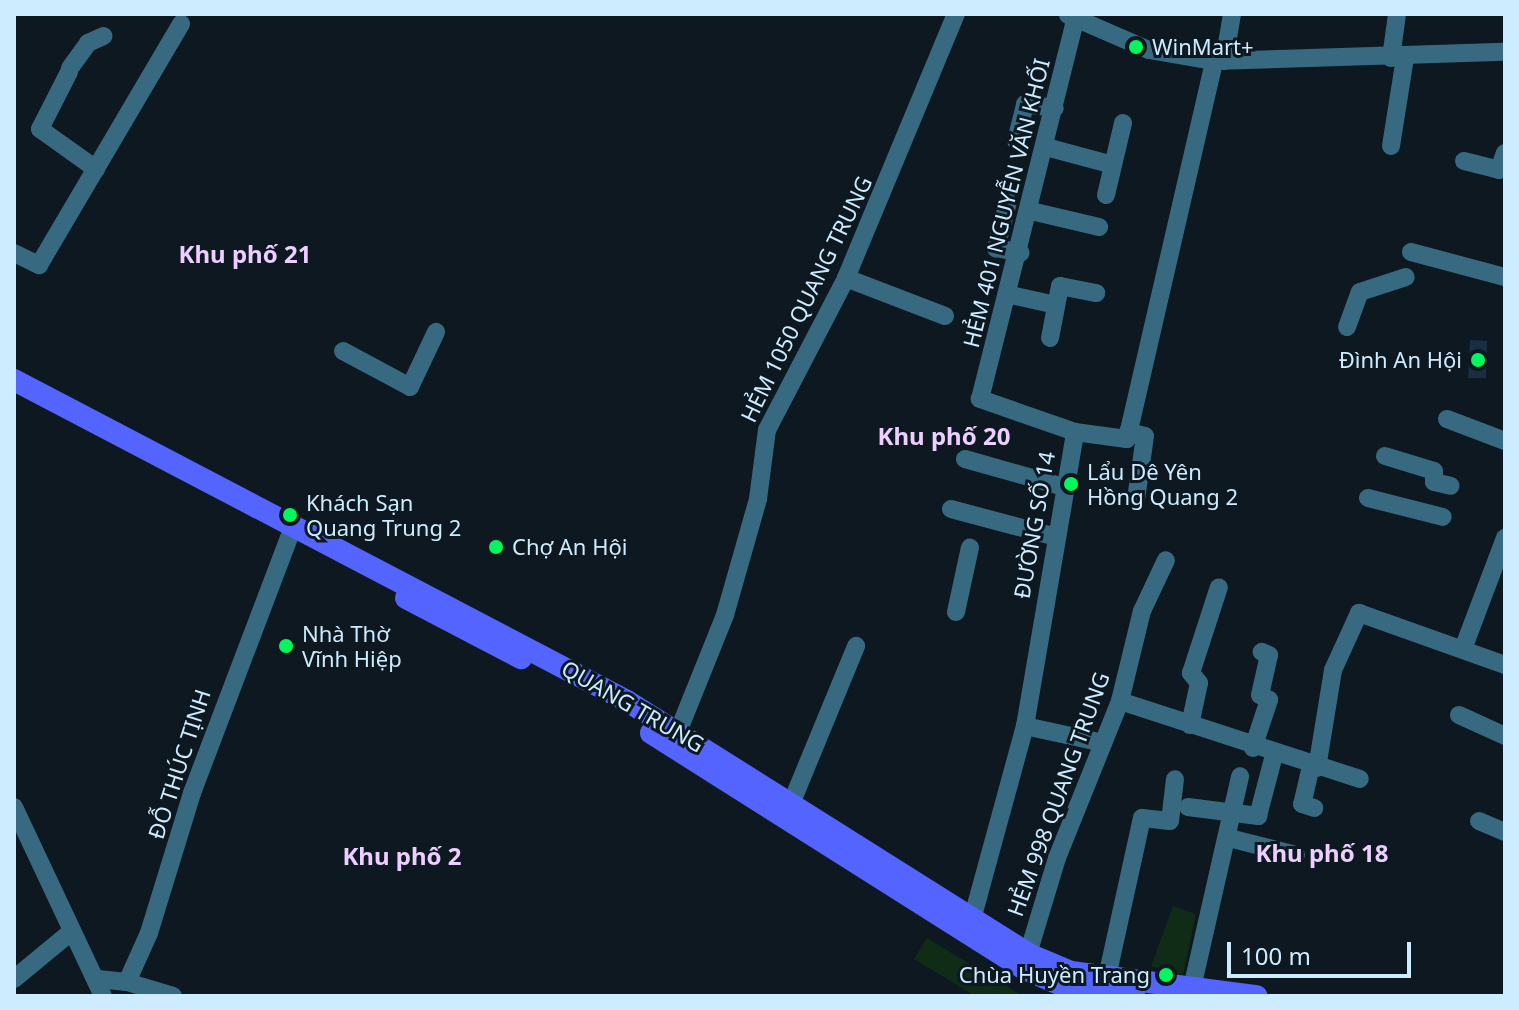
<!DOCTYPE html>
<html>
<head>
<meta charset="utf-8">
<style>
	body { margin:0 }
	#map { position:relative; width:1519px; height:1010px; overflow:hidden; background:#0d1821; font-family:"Noto Sans",sans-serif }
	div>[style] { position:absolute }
	.green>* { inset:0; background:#102b16 }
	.building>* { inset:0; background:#192e42 }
	.minor>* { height:18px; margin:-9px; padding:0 9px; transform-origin:9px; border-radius:9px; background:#376a81 }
	.major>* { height:22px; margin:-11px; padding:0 11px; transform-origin:11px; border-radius:11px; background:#5465ff }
	.dots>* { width:22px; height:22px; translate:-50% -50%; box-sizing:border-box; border:4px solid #0d1821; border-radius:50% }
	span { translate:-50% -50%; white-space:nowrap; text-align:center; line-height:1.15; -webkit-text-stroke:6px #0d1821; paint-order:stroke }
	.poi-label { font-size:22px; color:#cdecff }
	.left { translate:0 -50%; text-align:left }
	.right { translate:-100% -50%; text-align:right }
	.street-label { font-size:22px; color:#cdecff }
	.neighbourhood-label { font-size:24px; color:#edcfff; font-weight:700 }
	.frame { position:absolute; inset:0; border:16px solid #cdecff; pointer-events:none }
	.scale { position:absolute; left:1227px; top:942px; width:184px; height:36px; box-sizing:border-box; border:4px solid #cdecff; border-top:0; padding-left:10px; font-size:24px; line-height:28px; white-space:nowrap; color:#cdecff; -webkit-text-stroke:6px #0d1821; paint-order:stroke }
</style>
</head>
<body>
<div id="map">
	<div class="green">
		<i style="clip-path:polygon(1173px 906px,1196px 914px,1183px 975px,1151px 966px)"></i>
		<i style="clip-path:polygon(927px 938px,1023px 996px,975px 996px,914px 959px)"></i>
	</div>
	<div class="building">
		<i style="clip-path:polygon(1470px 340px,1487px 341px,1486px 378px,1468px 378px)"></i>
	</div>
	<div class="minor">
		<i style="left:1068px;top:15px;width:88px;rotate:23.4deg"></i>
		<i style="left:1149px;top:50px;width:66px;rotate:9.6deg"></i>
		<i style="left:1214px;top:61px;width:291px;rotate:-1.8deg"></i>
		<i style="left:1391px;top:58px;width:44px;rotate:-82.2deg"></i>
		<i style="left:1224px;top:61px;width:48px;rotate:-80.3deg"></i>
		<i style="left:70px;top:68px;width:31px;rotate:-54deg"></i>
		<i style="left:88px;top:43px;width:17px;rotate:-24deg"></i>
		<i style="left:69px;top:72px;width:64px;rotate:117deg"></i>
		<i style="left:40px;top:129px;width:69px;rotate:35.5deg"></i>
		<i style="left:1016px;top:141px;width:38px;rotate:-76deg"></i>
		<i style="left:1025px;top:104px;width:30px;rotate:8deg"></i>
		<i style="left:1391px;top:146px;width:89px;rotate:-81deg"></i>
		<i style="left:1046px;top:147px;width:69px;rotate:15deg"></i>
		<i style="left:1464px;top:161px;width:36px;rotate:14deg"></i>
		<i style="left:1499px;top:170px;width:18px;rotate:-71deg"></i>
		<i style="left:1106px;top:195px;width:74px;rotate:-76.7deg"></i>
		<i style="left:1008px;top:202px;width:48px;rotate:104.6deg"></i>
		<i style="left:996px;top:248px;width:25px;rotate:11deg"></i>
		<i style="left:1031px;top:211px;width:70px;rotate:13.2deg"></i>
		<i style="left:1411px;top:252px;width:97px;rotate:14.9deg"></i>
		<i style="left:14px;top:253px;width:28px;rotate:26deg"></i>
		<i style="left:39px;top:265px;width:280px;rotate:-59.5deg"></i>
		<i style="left:846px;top:278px;width:106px;rotate:21deg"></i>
		<i style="left:1011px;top:295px;width:46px;rotate:12.5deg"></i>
		<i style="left:1347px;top:327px;width:37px;rotate:-70deg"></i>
		<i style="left:1360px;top:292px;width:48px;rotate:-18.1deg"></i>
		<i style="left:1050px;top:338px;width:53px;rotate:-79.1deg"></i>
		<i style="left:1060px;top:286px;width:37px;rotate:11deg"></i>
		<i style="left:343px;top:351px;width:76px;rotate:28.2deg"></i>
		<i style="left:410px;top:387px;width:61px;rotate:-64.7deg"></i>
		<i style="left:1447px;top:419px;width:62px;rotate:20.8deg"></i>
		<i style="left:1075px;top:432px;width:101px;rotate:-160.8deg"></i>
		<i style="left:980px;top:399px;width:393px;rotate:-75.9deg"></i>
		<i style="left:1128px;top:432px;width:17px;rotate:13deg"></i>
		<i style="left:1145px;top:436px;width:64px;rotate:98.1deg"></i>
		<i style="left:1385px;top:456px;width:51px;rotate:17deg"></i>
		<i style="left:1434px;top:471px;width:11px;rotate:90deg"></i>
		<i style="left:1434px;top:482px;width:17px;rotate:13deg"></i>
		<i style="left:965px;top:459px;width:103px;rotate:15.8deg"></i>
		<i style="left:1368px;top:498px;width:77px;rotate:14.2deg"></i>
		<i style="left:951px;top:509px;width:109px;rotate:14.9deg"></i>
		<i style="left:956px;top:612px;width:66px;rotate:-77.8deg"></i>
		<i style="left:1463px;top:649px;width:119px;rotate:-69.3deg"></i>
		<i style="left:1120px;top:701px;width:252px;rotate:18deg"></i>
		<i style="left:1459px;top:715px;width:51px;rotate:24.5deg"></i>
		<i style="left:1190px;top:725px;width:43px;rotate:-77.9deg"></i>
		<i style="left:1199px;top:683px;width:13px;rotate:-129deg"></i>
		<i style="left:1191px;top:673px;width:90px;rotate:-72deg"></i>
		<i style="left:1025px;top:726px;width:80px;rotate:12.3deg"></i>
		<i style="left:674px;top:742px;width:137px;rotate:-68.1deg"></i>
		<i style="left:725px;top:615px;width:121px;rotate:-74.1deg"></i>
		<i style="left:758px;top:499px;width:70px;rotate:-82.6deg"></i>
		<i style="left:767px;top:430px;width:171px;rotate:-62.5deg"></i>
		<i style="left:846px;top:278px;width:286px;rotate:-67.4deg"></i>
		<i style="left:1253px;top:748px;width:51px;rotate:-71.6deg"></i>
		<i style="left:1269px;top:700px;width:10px;rotate:-151deg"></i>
		<i style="left:1260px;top:695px;width:41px;rotate:-77.3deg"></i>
		<i style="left:1269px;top:655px;width:8px;rotate:-157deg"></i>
		<i style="left:1311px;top:766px;width:39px;rotate:103deg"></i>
		<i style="left:1302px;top:804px;width:13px;rotate:18deg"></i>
		<i style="left:1317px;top:768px;width:99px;rotate:-80.7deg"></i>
		<i style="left:1333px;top:670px;width:63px;rotate:-65.5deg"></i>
		<i style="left:1359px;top:613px;width:155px;rotate:19.6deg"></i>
		<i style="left:791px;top:804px;width:171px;rotate:-67.6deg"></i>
		<i style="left:14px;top:807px;width:209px;rotate:64.8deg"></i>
		<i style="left:1188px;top:807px;width:71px;rotate:7.3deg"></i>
		<i style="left:1258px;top:816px;width:63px;rotate:-75.3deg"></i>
		<i style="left:1479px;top:821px;width:28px;rotate:23deg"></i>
		<i style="left:1229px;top:838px;width:69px;rotate:14.2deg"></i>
		<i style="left:973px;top:916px;width:197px;rotate:-74.7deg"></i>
		<i style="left:1025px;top:726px;width:298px;rotate:-80.3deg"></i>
		<i style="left:1075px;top:432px;width:52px;rotate:7.7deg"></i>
		<i style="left:1127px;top:439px;width:388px;rotate:-77deg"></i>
		<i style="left:1028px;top:954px;width:100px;rotate:-73.2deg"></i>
		<i style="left:1057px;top:858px;width:169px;rotate:-68.1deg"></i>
		<i style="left:1120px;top:701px;width:93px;rotate:-76.3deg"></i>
		<i style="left:1142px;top:611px;width:56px;rotate:-64.8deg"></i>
		<i style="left:1107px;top:977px;width:163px;rotate:-77.6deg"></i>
		<i style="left:1142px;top:818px;width:28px;rotate:6deg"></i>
		<i style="left:1170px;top:821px;width:42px;rotate:-83.2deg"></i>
		<i style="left:14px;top:979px;width:75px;rotate:-39.6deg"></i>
		<i style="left:98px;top:979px;width:29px;rotate:6deg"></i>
		<i style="left:127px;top:982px;width:54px;rotate:-65.8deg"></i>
		<i style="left:149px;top:933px;width:146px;rotate:-72.9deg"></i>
		<i style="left:192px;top:793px;width:276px;rotate:-69.2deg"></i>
		<i style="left:127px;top:982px;width:48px;rotate:16.9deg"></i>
		<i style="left:1192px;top:988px;width:217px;rotate:-77.2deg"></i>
	</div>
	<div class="major">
		<i style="left:14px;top:380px;width:692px;rotate:27.64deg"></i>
		<i style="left:627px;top:701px;width:474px;rotate:32.2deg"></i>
		<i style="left:1028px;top:954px;width:47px;rotate:22.7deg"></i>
		<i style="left:1071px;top:972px;width:187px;rotate:7.4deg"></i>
		<i style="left:406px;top:598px;width:130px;rotate:27.6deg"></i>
		<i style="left:651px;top:733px;width:441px;rotate:32.3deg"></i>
		<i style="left:1024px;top:969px;width:46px;rotate:23.2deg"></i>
		<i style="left:1066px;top:987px;width:69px;rotate:7.5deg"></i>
	</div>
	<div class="dots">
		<i style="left:1136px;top:47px;background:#00f85c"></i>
		<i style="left:1478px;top:360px;background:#00f85c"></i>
		<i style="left:1071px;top:484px;background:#00f85c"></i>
		<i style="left:290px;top:515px;background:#00f85c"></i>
		<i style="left:496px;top:547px;background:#00f85c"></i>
		<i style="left:286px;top:646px;background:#00f85c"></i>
		<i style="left:1166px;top:975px;background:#00f85c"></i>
	</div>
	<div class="poi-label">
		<span class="left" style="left:1152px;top:47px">WinMart+</span>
		<span class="right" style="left:1462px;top:360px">Đình An Hội</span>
		<span class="left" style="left:1087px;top:484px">Lẩu Dê Yên<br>Hồng Quang 2</span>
		<span class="left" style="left:306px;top:515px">Khách Sạn<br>Quang Trung 2</span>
		<span class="left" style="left:512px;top:547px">Chợ An Hội</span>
		<span class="left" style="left:302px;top:646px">Nhà Thờ<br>Vĩnh Hiệp</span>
		<span class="right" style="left:1150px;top:975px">Chùa Huyền Trang</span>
	</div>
	<div class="street-label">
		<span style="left:1006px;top:203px;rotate:-76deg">HẺM 401 NGUYỄN VĂN KHỐI</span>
		<span style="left:806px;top:299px;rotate:-64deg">HẺM 1050 QUANG TRUNG</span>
		<span style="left:1034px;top:525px;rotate:-80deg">ĐƯỜNG SỐ 14</span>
		<span style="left:633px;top:706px;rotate:30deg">QUANG TRUNG</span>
		<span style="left:179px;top:764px;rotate:-72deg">ĐỖ THÚC TỊNH</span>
		<span style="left:1058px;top:794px;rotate:-70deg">HẺM 998 QUANG TRUNG</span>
	</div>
	<div class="neighbourhood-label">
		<span style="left:245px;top:254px">Khu phố 21</span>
		<span style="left:944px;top:436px">Khu phố 20</span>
		<span style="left:1322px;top:853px">Khu phố 18</span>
		<span style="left:402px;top:856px">Khu phố 2</span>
	</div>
	<div class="frame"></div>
	<div class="scale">100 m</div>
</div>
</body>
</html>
